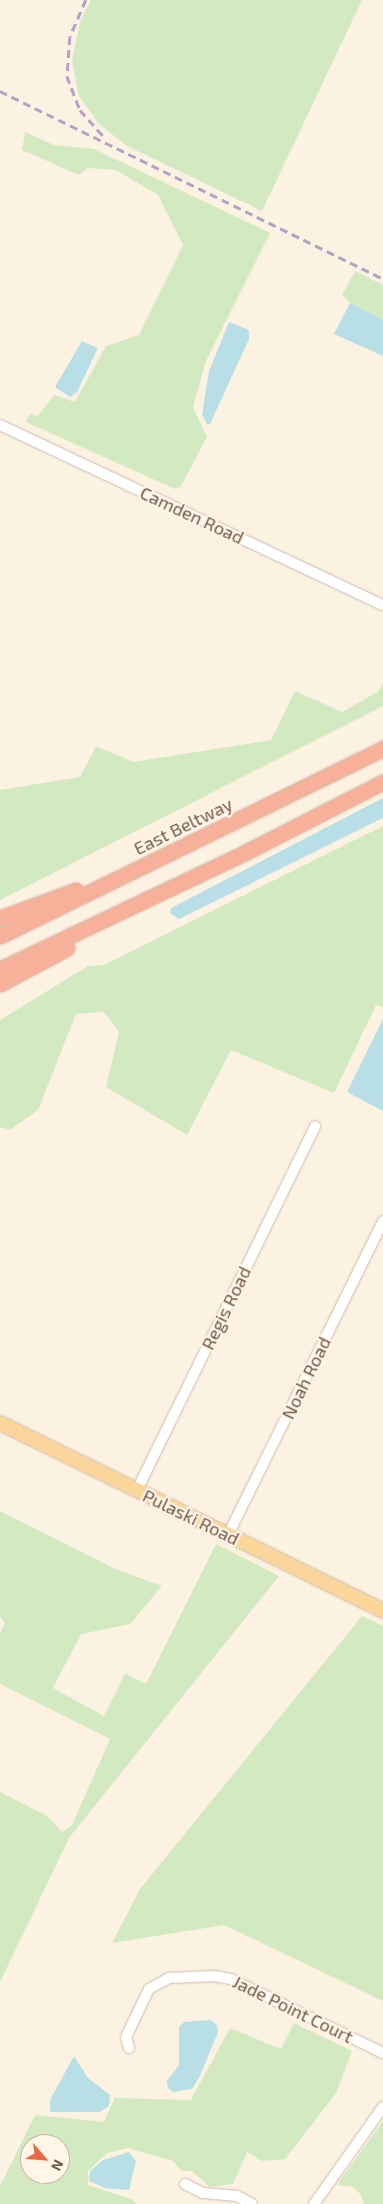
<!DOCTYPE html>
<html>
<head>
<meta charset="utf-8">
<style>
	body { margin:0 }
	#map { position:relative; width:383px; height:2204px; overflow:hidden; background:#fcf2e2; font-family:"Exo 2",sans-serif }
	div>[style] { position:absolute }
	.green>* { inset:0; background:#d2e9c1 }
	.water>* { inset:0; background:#b7dfe5 }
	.roads { filter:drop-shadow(0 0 1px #cfbbac) drop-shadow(0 0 1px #cfbbac) }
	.minor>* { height:10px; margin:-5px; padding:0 5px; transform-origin:5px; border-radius:5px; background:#fff }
	.major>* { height:14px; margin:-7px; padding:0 7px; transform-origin:7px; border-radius:7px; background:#fbd69a }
	.highway>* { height:15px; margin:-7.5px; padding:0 7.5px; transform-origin:7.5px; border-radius:7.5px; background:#f7b099 }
	.rail>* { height:2.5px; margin-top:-1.25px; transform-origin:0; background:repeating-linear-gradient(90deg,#b4a1c5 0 8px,transparent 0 13px) }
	span { translate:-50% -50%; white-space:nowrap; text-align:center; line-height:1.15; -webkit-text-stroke:4.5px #fff6e8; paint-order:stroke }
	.street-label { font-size:18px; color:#745749 }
	.north { position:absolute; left:20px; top:2134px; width:50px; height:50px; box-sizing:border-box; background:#fff6e8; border:1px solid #c7b6a8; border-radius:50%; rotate:117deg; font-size:14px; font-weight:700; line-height:20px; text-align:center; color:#745749 }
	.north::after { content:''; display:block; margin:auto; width:18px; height:22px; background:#e76847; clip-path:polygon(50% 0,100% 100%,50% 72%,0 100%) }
</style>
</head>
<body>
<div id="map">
	<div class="green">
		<i style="clip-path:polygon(91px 0,362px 0,262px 211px,127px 146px,99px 124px,79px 96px,72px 61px,80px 22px)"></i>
		<i style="clip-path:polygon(25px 132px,54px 145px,94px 149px,270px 233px,206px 361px,193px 407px,207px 437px,181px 486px,175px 489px,26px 422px,30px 414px,38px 416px,54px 395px,75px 402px,106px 346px,139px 335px,183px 245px,158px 195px,116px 170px,88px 168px,79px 175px,22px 150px)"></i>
		<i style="clip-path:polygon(355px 271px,383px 285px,383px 320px,350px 303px,342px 295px)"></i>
		<i style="clip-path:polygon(383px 683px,383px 706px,0 900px,0 790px,80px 777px,96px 746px,133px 762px,271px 740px,295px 691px,342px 712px,379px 691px)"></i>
		<i style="clip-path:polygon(383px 826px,383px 1007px,376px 1005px,334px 1093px,231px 1050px,187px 1135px,106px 1087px,119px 1032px,104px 1012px,76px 1014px,38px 1110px,10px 1130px,0 1127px,0 1020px,88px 966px,104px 965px)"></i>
		<i style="clip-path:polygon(0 1511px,115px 1569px,162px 1586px,130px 1624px,81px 1634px,53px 1688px,104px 1716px,125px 1673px,146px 1684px,216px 1544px,279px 1576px,69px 1838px,0 1982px,0 1792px,47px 1816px,62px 1832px,72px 1825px,110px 1739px,0 1684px,0 1633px,5px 1623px,0 1617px)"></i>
		<i style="clip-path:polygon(362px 1616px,383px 1626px,383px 2001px,224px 1925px,112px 1943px,140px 1889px)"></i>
		<i style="clip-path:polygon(evenodd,294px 2023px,352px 2051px,336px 2093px,285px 2159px,262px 2161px,247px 2152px,233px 2184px,210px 2187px,192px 2171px,182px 2171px,173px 2161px,128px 2148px,107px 2153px,88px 2171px,88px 2185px,131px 2199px,137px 2204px,0 2204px,0 2186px,35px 2115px,104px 2122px,115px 2098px,191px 2100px,230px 2028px,281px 2049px,294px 2023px,30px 2144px,60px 2144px,60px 2174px,30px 2174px,30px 2144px)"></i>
		<i style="clip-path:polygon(383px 2121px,383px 2204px,364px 2204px,361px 2195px,353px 2187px,337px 2185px)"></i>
	</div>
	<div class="water">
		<i style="clip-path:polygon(350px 303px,383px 320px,383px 356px,334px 334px)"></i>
		<i style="clip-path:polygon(229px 322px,249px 330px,249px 339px,210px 424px,207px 424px,202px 415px,209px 371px)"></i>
		<i style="clip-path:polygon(82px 341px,98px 348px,77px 392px,70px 397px,55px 387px)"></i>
		<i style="clip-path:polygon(383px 798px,383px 818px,179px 919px,170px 913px,171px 908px)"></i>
		<i style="clip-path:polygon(383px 1019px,383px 1111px,347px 1092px)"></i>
		<i style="clip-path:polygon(210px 2020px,217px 2025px,218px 2032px,200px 2076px,192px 2089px,173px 2092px,168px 2088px,167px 2081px,179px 2065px,179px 2027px,184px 2022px)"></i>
		<i style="clip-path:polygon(74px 2056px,88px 2078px,110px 2095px,109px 2106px,100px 2112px,50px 2112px,50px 2100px)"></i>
		<i style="clip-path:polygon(129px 2152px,136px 2161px,129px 2190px,105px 2188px,89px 2181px,90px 2171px,103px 2160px)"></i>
	</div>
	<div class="roads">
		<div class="minor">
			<i style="left:0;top:425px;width:423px;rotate:25.2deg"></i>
			<i style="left:137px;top:1490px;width:405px;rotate:-63.9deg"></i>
			<i style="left:228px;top:1535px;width:350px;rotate:-63.7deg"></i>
			<i style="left:129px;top:2048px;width:11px;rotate:-105deg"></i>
			<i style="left:126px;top:2037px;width:53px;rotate:-64.4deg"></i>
			<i style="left:149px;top:1989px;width:23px;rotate:-29deg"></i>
			<i style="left:169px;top:1978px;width:45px;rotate:-2.5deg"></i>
			<i style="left:214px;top:1976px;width:17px;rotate:10deg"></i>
			<i style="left:231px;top:1979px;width:169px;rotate:26deg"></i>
			<i style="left:185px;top:2184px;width:20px;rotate:27deg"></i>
			<i style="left:203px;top:2193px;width:34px;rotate:5deg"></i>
			<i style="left:237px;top:2196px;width:17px;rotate:28deg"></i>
			<i style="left:314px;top:2204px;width:119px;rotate:-54.6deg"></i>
		</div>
		<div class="major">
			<i style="left:0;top:1423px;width:427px;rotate:26.1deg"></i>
		</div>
		<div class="highway">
			<i style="left:0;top:918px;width:81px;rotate:-20.2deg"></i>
			<i style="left:0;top:936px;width:427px;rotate:-26.1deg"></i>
			<i style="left:0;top:969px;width:272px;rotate:-25.4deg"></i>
			<i style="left:246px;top:852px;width:154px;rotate:-27.1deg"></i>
			<i style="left:0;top:984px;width:76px;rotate:-28.2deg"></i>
		</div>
	</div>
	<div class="rail">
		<i style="left:86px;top:0;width:40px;rotate:113.4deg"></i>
		<i style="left:70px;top:37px;width:39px;rotate:94deg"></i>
		<i style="left:67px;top:76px;width:36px;rotate:69deg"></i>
		<i style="left:80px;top:110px;width:36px;rotate:48deg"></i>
		<i style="left:0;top:91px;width:427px;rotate:26.1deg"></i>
	</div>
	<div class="street-label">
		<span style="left:192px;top:515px;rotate:25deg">Camden Road</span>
		<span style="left:183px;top:826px;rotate:-26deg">East Beltway</span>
		<span style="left:226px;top:1308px;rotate:-64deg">Regis Road</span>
		<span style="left:306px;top:1378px;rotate:-64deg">Noah Road</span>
		<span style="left:191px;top:1517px;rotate:26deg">Pulaski Road</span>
		<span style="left:293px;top:2009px;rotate:26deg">Jade Point Court</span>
	</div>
	<div class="north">N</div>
</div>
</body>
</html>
